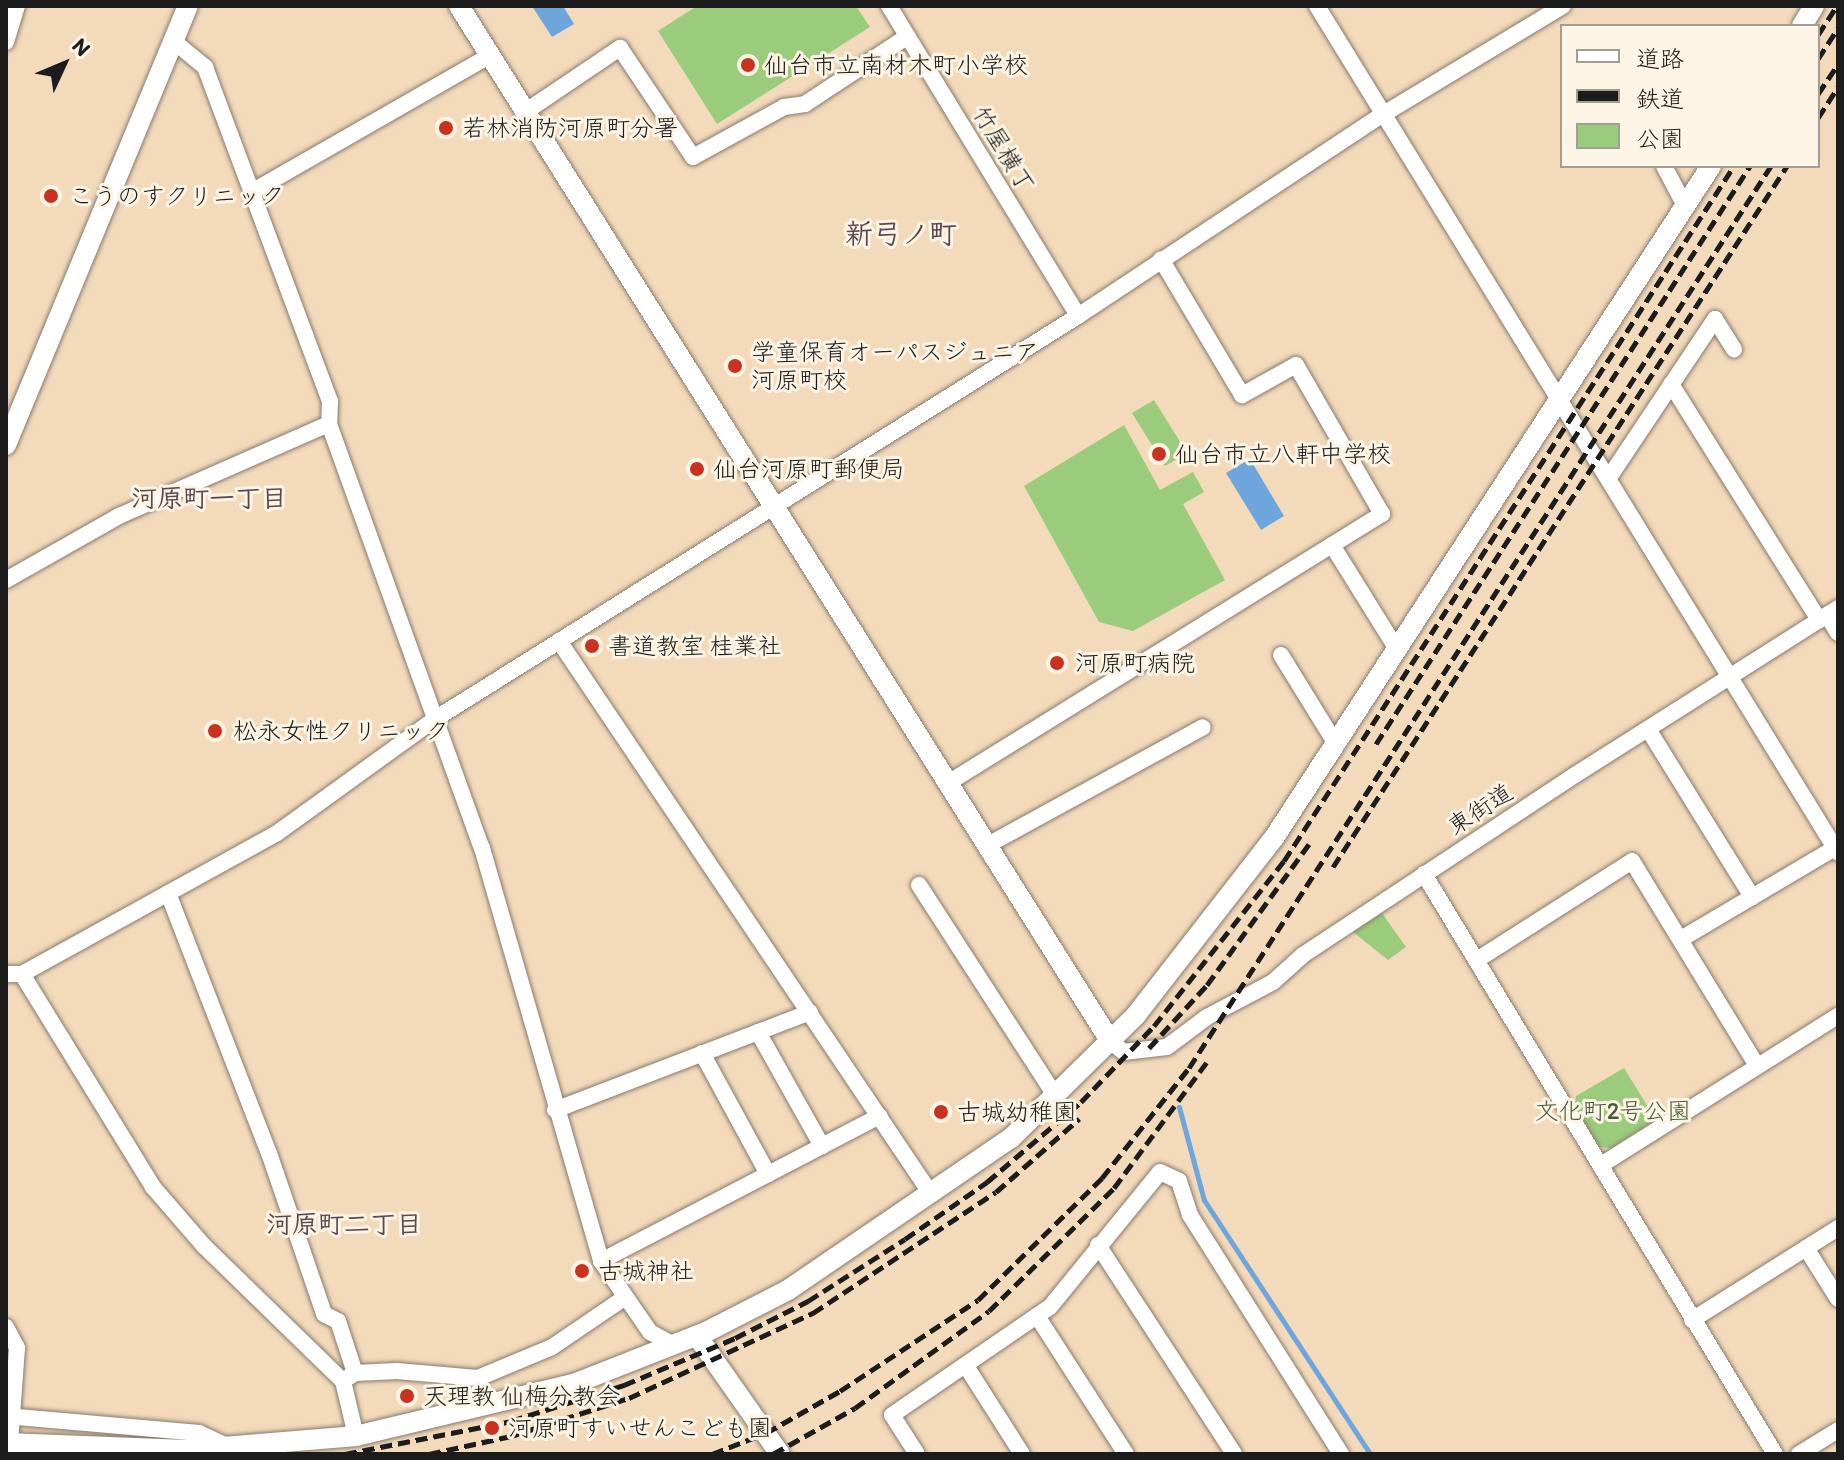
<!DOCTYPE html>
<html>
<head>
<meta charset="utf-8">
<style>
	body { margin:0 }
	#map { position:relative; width:1844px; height:1460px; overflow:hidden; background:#f3dabb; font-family:Itim,"Klee One",sans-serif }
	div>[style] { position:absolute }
	.green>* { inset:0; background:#9acc7c }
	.water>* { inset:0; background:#6ea5dc }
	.stream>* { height:5px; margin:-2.5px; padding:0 2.5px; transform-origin:2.5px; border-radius:2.5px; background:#6ea5dc }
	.roads { filter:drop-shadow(0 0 2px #887b6c) drop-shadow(0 0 2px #887b6c) }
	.minor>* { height:16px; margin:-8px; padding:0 8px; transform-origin:8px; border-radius:8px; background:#fff }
	.tertiary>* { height:20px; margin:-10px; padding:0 10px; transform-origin:10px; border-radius:10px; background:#fff }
	.rail>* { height:5px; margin-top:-2.5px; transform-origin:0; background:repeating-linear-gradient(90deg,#1c1c1c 0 12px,transparent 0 18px) }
	.dots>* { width:22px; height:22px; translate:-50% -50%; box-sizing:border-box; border:4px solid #fcf5e5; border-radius:50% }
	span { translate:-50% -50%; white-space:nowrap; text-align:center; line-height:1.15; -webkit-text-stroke:6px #fcf5e5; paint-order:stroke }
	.poi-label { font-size:24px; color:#1c1c1c }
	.left { translate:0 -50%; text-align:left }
	.street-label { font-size:24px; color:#1c1c1c }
	.park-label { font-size:24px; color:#485a3e }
	.neighbourhood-label { font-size:26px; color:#5a4853; font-weight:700 }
	.quarter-label { font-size:28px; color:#5a4853; font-weight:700 }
	.frame { position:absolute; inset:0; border:8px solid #1c1c1c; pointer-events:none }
	.legend { position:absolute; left:1560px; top:24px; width:260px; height:144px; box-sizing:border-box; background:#fcf5e5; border:2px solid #a29e95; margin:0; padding:10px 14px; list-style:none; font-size:24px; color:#1c1c1c }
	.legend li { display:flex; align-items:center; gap:16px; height:40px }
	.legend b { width:40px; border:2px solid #a29e95 }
	.north { position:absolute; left:24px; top:24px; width:80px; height:80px; -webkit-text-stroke:6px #fcf5e5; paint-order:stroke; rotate:46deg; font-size:22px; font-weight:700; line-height:32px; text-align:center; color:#1c1c1c }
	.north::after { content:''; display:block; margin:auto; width:28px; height:36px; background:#1c1c1c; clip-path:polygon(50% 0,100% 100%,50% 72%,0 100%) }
</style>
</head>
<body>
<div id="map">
	<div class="green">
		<i style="clip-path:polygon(697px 6px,856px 6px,870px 27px,717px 124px,658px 31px)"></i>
		<i style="clip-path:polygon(1154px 400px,1187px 453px,1165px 466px,1132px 413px)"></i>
		<i style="clip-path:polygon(1124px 425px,1160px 490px,1193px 472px,1204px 492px,1183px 504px,1225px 580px,1133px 631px,1099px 622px,1024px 486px)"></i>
		<i style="clip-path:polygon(1382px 913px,1406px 947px,1388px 960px,1353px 932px)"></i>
		<i style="clip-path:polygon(1624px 1068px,1656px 1120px,1611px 1148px,1599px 1147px,1575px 1108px,1576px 1096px)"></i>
	</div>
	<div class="water">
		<i style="clip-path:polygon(532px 6px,563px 6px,574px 24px,552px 37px)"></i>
		<i style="clip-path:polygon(1250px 459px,1284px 516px,1261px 530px,1226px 473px)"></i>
	</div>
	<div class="stream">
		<i style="left:1179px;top:1107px;width:96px;rotate:75deg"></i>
		<i style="left:1204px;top:1200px;width:303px;rotate:56.8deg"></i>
	</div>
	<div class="roads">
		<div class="minor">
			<i style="left:889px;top:6px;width:363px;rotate:58.6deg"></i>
			<i style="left:1317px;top:6px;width:994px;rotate:58.4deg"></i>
			<i style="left:172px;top:40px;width:43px;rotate:39.3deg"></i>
			<i style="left:205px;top:67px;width:357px;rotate:69.5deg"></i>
			<i style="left:330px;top:401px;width:23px;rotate:92deg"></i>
			<i style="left:329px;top:424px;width:451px;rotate:70.2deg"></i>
			<i style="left:482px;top:848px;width:430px;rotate:73.9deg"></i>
			<i style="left:601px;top:1261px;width:86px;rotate:55.4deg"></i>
			<i style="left:650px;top:1332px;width:26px;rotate:29deg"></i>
			<i style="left:6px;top:42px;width:38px;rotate:-73deg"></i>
			<i style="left:525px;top:112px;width:115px;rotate:-34deg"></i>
			<i style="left:620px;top:48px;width:131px;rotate:56.2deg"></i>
			<i style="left:693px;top:157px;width:104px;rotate:-28.8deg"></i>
			<i style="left:784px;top:107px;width:21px;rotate:-8deg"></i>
			<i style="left:805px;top:104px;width:123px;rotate:-33.4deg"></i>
			<i style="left:1664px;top:166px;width:45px;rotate:62.3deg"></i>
			<i style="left:255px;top:190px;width:272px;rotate:-29.8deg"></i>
			<i style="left:1671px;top:384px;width:279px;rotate:57.9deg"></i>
			<i style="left:1610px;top:476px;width:189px;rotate:-56.2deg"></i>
			<i style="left:1715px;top:319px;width:36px;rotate:58deg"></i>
			<i style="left:1332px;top:545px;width:125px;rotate:58.1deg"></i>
			<i style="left:6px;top:580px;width:130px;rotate:-29.5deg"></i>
			<i style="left:119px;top:516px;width:229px;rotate:-23.7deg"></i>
			<i style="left:1827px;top:615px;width:21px;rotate:59deg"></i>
			<i style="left:559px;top:641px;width:666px;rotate:56.07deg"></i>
			<i style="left:1281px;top:655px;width:105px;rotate:58.3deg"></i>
			<i style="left:1648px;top:729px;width:198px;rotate:58.2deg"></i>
			<i style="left:948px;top:783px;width:511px;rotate:-31.79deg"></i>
			<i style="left:1382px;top:514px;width:172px;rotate:-120deg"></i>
			<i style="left:1296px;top:365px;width:62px;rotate:150.9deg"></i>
			<i style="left:1242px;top:395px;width:158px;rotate:-120.8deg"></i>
			<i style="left:986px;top:846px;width:247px;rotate:-28.7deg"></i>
			<i style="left:1424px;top:874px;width:678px;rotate:58.82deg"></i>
			<i style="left:919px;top:885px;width:252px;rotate:57.1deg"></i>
			<i style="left:168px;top:893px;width:279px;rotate:68.8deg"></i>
			<i style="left:269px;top:1153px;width:170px;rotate:71.1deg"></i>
			<i style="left:324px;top:1314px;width:16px;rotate:27deg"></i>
			<i style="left:338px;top:1321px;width:55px;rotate:71.9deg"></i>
			<i style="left:355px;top:1373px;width:42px;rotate:-2.7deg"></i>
			<i style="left:397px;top:1371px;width:81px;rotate:4.9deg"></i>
			<i style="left:478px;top:1378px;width:80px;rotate:-22.7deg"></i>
			<i style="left:552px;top:1347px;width:87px;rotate:-34.2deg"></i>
			<i style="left:1681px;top:939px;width:179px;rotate:-30.6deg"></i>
			<i style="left:1480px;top:958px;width:180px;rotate:-32.5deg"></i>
			<i style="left:1632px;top:861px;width:240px;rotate:58.6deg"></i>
			<i style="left:6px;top:974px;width:16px"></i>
			<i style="left:22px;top:974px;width:291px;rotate:-28.9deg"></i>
			<i style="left:277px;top:833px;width:195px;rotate:-35.8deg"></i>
			<i style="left:435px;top:719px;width:759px;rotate:-32.08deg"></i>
			<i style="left:1078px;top:316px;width:364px;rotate:-33.5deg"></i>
			<i style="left:1382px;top:115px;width:211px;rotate:-31.1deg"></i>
			<i style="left:22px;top:974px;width:250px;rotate:58.4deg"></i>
			<i style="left:153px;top:1187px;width:77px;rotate:49.2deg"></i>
			<i style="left:203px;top:1245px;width:195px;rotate:44.2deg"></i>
			<i style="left:343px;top:1381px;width:14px;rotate:-34deg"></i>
			<i style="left:758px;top:1032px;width:131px;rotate:60.7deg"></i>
			<i style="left:1111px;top:1042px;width:16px;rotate:38deg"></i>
			<i style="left:1124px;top:1052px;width:43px;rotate:-6.6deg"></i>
			<i style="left:1167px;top:1047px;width:50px;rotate:-36.9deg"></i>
			<i style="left:1207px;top:1017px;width:75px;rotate:-27.9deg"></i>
			<i style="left:1273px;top:982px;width:40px;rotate:-42deg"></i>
			<i style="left:1303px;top:955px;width:326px;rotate:-33.5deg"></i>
			<i style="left:1575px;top:775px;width:312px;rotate:-32.4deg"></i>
			<i style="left:702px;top:1053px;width:138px;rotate:61.4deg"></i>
			<i style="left:555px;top:1110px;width:273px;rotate:-21deg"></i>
			<i style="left:1601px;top:1165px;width:280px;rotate:-32.2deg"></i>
			<i style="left:1098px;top:1245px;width:249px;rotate:56.9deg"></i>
			<i style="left:1806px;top:1248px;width:60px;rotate:57.9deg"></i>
			<i style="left:601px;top:1261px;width:314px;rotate:-27.5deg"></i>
			<i style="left:1037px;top:1316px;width:164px;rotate:57.2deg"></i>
			<i style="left:1692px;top:1320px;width:173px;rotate:-32.2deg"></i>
			<i style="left:6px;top:1327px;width:24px;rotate:62deg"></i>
			<i style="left:17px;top:1348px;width:95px;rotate:94.2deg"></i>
			<i style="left:966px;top:1366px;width:104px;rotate:57.5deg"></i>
			<i style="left:343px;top:1381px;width:57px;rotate:76.7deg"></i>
			<i style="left:6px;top:1416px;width:194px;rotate:5deg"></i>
			<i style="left:199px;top:1433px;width:35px;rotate:25deg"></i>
			<i style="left:917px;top:1454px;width:46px;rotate:-122.7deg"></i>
			<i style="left:892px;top:1415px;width:191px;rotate:-34.4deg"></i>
			<i style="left:1050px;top:1307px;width:174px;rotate:-50.8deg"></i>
			<i style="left:1160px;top:1172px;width:21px;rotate:25deg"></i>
			<i style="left:1179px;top:1181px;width:36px;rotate:72deg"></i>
			<i style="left:1190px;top:1215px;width:283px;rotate:57.7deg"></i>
			<i style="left:1799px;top:1454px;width:46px;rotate:-31.6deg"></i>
		</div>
		<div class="tertiary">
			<i style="left:459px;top:6px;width:1224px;rotate:57.82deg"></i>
			<i style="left:1802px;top:26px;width:23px;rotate:-59deg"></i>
			<i style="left:6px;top:445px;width:475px;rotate:-67.5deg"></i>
			<i style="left:697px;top:1336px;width:144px;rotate:54.9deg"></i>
			<i style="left:6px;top:1443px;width:181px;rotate:2.2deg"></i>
			<i style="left:187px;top:1450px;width:170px;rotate:-4.7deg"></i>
			<i style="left:356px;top:1436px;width:226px;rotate:-13.5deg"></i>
			<i style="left:576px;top:1383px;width:142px;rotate:-21.5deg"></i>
			<i style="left:708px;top:1331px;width:90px;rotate:-27.1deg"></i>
			<i style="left:788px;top:1290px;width:270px;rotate:-34.3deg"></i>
			<i style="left:1011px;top:1138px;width:175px;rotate:-44.5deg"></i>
			<i style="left:1136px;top:1015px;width:224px;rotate:-52.1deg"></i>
			<i style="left:1274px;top:838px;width:802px;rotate:-56.96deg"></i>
		</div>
	</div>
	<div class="rail">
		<i style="left:1818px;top:35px;width:35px;rotate:-57deg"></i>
		<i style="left:1818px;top:59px;width:37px;rotate:-57deg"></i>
		<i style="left:1818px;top:94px;width:36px;rotate:-56deg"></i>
		<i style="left:1818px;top:118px;width:37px;rotate:-57deg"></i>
		<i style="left:1376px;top:744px;width:688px;rotate:-57.09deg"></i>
		<i style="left:1333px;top:867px;width:835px;rotate:-57.07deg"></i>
		<i style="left:1149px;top:1048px;width:86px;rotate:-47.4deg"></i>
		<i style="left:1207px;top:985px;width:179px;rotate:-54.1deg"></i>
		<i style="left:345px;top:1454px;width:169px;rotate:-11.2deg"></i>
		<i style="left:511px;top:1421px;width:119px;rotate:-17.7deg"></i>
		<i style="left:624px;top:1385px;width:121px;rotate:-22.9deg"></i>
		<i style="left:735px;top:1338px;width:82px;rotate:-26.9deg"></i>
		<i style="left:808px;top:1301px;width:115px;rotate:-32.6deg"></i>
		<i style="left:905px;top:1239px;width:100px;rotate:-34.8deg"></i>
		<i style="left:987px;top:1182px;width:123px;rotate:-40.4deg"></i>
		<i style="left:1081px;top:1102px;width:105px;rotate:-46.2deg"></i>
		<i style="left:1154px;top:1026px;width:210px;rotate:-51.8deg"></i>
		<i style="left:1284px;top:861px;width:828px;rotate:-57.08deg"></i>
		<i style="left:429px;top:1454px;width:84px;rotate:-12.4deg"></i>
		<i style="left:511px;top:1436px;width:124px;rotate:-17.9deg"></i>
		<i style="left:629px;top:1398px;width:203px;rotate:-24.8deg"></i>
		<i style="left:813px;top:1313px;width:219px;rotate:-33.5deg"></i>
		<i style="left:996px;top:1192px;width:111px;rotate:-41.3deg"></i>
		<i style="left:712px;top:1454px;width:58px;rotate:-21.3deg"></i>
		<i style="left:766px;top:1433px;width:85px;rotate:-29.6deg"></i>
		<i style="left:840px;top:1391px;width:165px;rotate:-33.4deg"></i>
		<i style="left:978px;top:1300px;width:174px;rotate:-44.5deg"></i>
		<i style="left:1102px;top:1178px;width:140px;rotate:-51.7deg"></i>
		<i style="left:1189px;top:1068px;width:1073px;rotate:-57.17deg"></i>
		<i style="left:773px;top:1454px;width:94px;rotate:-29.3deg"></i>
		<i style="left:855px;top:1408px;width:165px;rotate:-35.9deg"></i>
		<i style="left:989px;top:1311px;width:175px;rotate:-44.5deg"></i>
		<i style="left:1114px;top:1188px;width:157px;rotate:-53.6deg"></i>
	</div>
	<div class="dots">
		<i style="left:748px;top:65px;background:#c8321e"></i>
		<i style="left:446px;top:128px;background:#c8321e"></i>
		<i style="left:51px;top:196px;background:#c8321e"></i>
		<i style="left:735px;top:366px;background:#c8321e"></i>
		<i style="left:1159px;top:454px;background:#c8321e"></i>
		<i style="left:697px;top:469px;background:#c8321e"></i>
		<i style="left:592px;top:646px;background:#c8321e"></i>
		<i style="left:1057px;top:663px;background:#c8321e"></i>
		<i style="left:215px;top:731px;background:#c8321e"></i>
		<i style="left:941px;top:1112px;background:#c8321e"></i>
		<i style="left:582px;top:1271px;background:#c8321e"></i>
		<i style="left:407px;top:1396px;background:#c8321e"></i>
		<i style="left:492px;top:1428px;background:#c8321e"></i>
	</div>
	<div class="poi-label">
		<span class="left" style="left:764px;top:65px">仙台市立南材木町小学校</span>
		<span class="left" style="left:462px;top:128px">若林消防河原町分署</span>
		<span class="left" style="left:69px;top:196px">こうのすクリニック</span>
		<span class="left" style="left:751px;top:366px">学童保育オーパスジュニア<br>河原町校</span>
		<span class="left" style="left:1175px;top:454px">仙台市立八軒中学校</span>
		<span class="left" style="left:713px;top:469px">仙台河原町郵便局</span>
		<span class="left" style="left:608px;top:646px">書道教室 桂業社</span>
		<span class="left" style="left:1075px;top:663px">河原町病院</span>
		<span class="left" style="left:233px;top:731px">松永女性クリニック</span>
		<span class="left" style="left:957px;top:1112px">古城幼稚園</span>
		<span class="left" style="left:598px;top:1271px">古城神社</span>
		<span class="left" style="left:423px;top:1396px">天理教 仙梅分教会</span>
		<span class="left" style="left:508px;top:1428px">河原町すいせんこども園</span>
	</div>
	<div class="street-label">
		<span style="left:1004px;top:149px;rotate:59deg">竹屋横丁</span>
		<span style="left:1480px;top:809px;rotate:-33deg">東街道</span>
	</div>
	<div class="park-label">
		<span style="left:1613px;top:1111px">文化町2号公園</span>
	</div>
	<div class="neighbourhood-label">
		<span style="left:209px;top:499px">河原町一丁目</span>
		<span style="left:344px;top:1225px">河原町二丁目</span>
	</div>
	<div class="quarter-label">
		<span style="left:901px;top:233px">新弓ノ町</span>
	</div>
	<div class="frame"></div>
	<ul class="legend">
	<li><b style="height:10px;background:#fff"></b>道路</li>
	<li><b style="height:10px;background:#1c1c1c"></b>鉄道</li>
	<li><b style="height:22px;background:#9acc7c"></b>公園</li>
	</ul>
	<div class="north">N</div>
</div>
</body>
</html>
